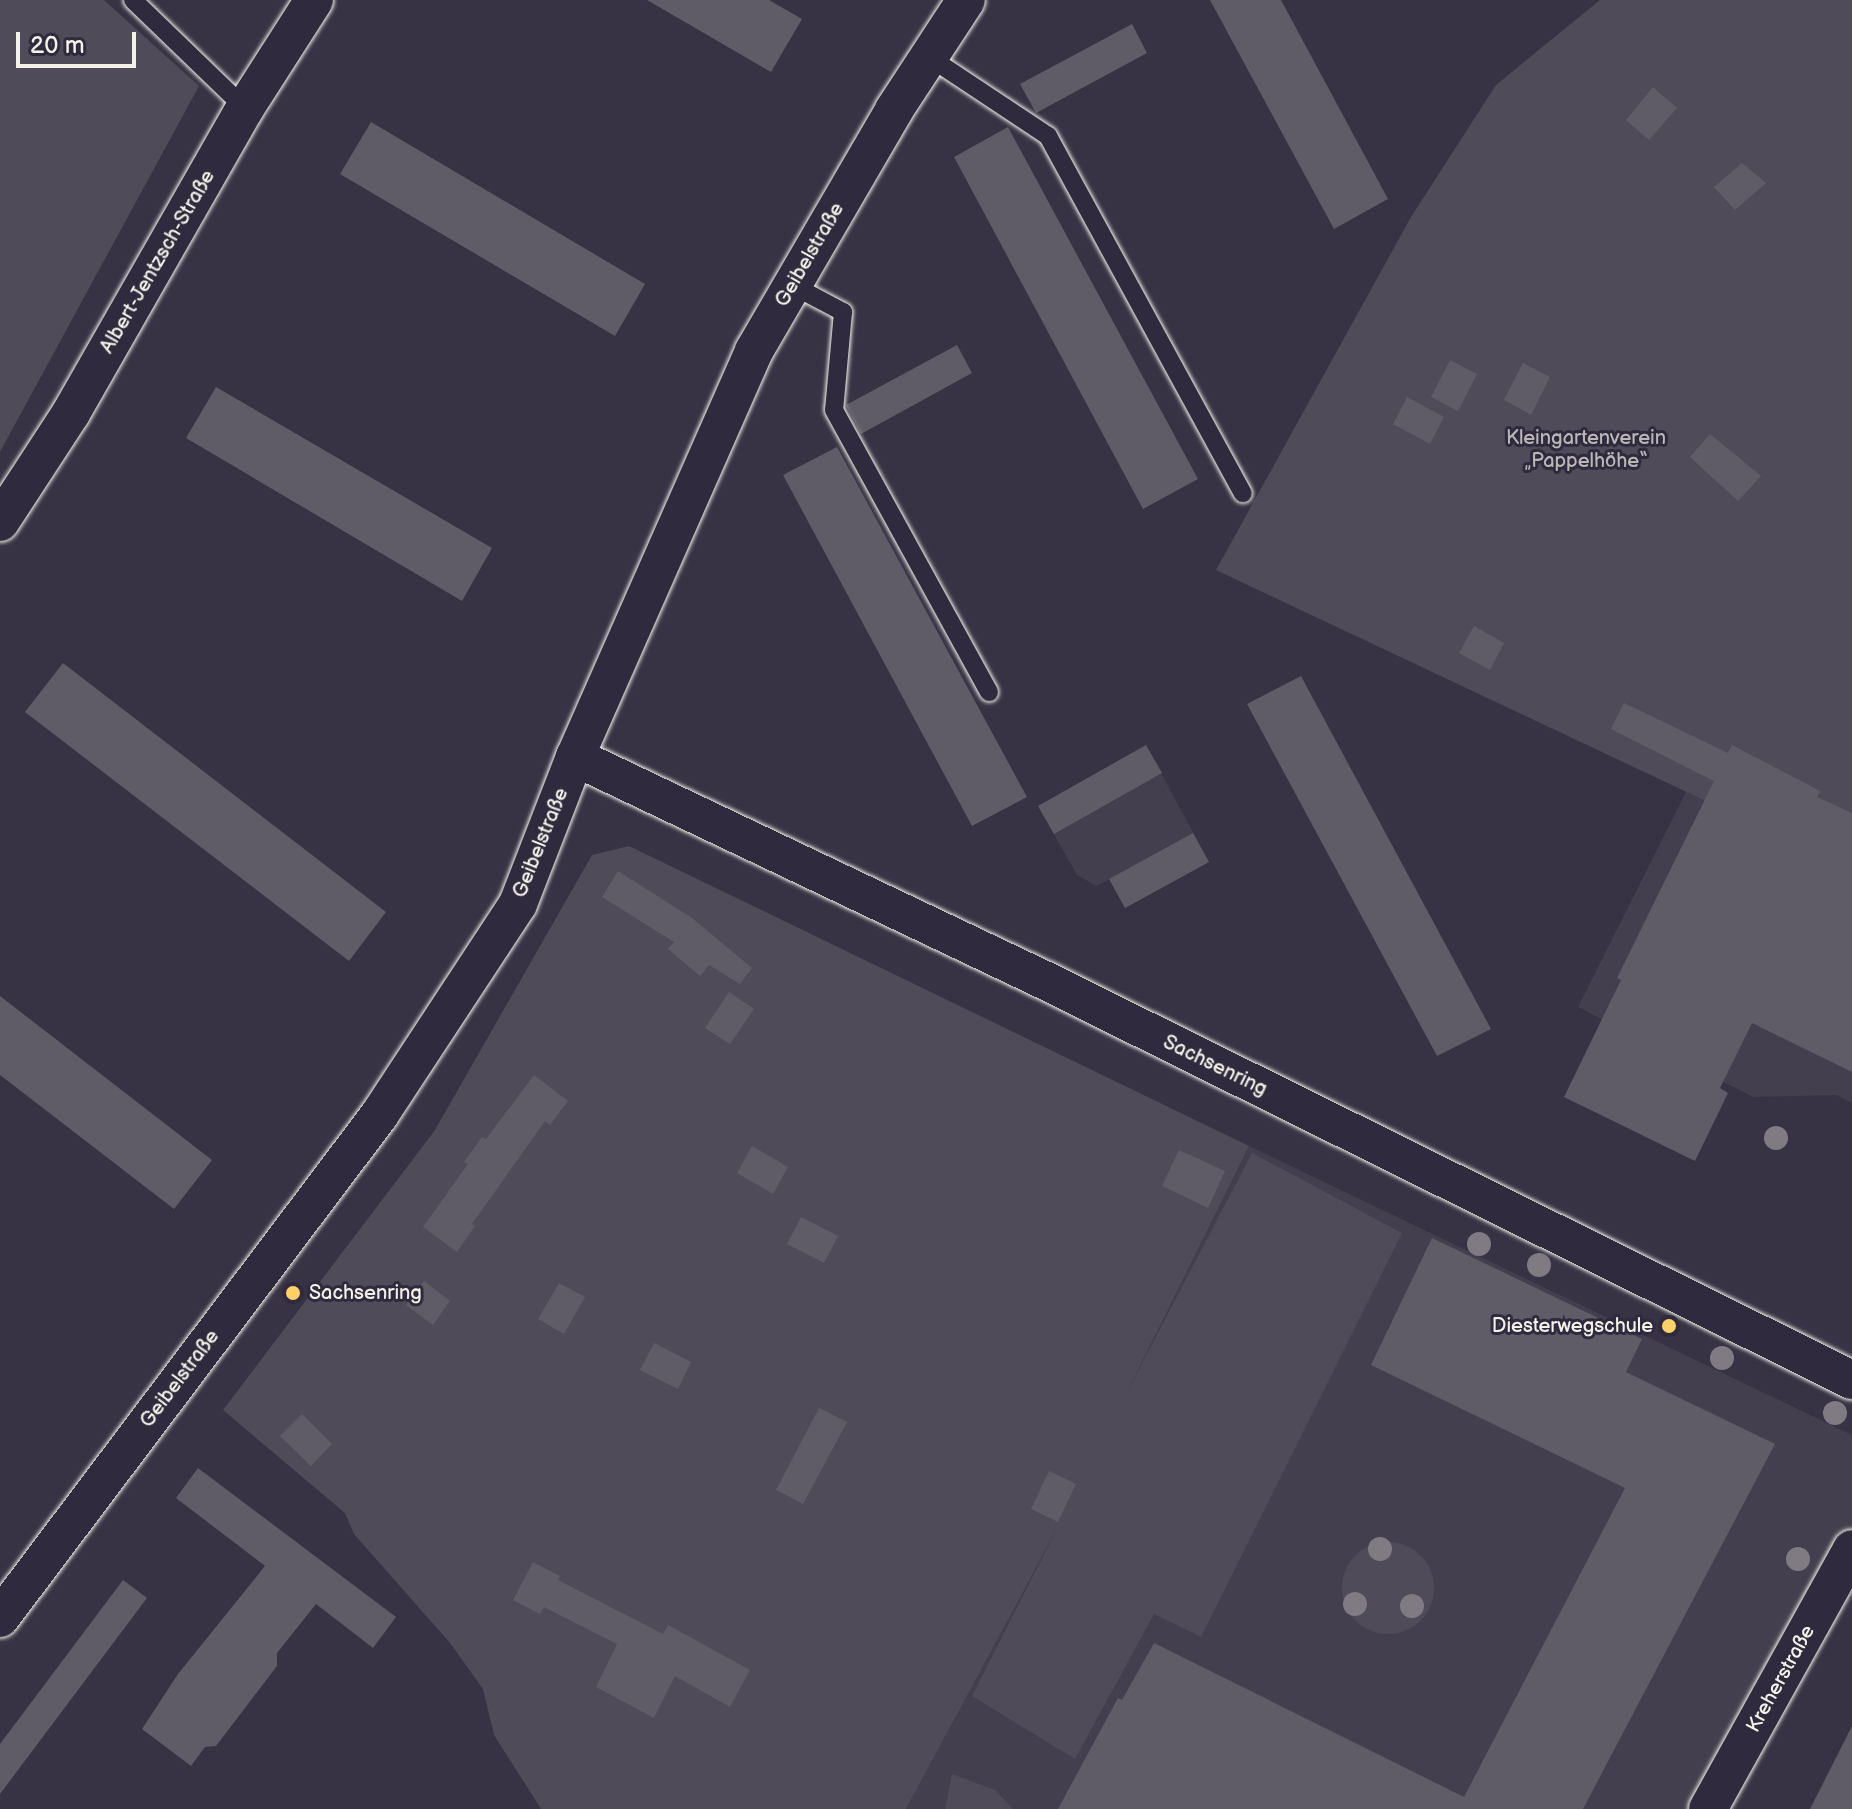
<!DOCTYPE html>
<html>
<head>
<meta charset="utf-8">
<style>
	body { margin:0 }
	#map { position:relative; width:1852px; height:1809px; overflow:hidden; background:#373244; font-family:"Balsamiq Sans",sans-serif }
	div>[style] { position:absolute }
	.built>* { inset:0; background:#433f4e }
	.green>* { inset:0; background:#504b59 }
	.round { border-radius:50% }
	.building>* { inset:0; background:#5f5c67 }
	.roads { filter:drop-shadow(0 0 2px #f4f1e8) drop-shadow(0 0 2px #f4f1e8) }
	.lane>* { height:18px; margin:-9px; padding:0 9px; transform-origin:9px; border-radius:9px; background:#2f2a3d }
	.street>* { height:38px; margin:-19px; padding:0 19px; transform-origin:19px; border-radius:19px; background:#2f2a3d }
	.trees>* { width:24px; height:24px; margin:-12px; border-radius:50%; background:#807b83 }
	.dots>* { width:22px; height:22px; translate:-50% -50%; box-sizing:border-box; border:4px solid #2f2a3d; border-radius:50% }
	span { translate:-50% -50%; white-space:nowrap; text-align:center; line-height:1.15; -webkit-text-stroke:6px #2f2a3d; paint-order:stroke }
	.street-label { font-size:20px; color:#f4f1e8 }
	.park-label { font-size:20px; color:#bbb7b6 }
	.poi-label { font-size:20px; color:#f4f1e8 }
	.left { translate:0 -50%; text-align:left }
	.right { translate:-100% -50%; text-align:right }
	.scale { position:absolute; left:16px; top:32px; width:120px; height:36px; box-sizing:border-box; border:4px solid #f4f1e8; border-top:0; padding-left:10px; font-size:24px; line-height:28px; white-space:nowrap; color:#f4f1e8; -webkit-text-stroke:6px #2f2a3d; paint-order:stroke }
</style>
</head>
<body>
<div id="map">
	<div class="built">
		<i style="clip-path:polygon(1146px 745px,1209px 862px,1125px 908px,1110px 879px,1096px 886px,1077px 875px,1038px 806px)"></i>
		<i style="clip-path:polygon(1687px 790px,1852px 870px,1852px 1103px,1836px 1095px,1753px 1097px,1578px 1007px)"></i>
		<i style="clip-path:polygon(1249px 1146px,1852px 1435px,1852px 1533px,1702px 1809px,906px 1809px,1084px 1478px)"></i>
	</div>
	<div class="green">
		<i style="clip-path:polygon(0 0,104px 0,199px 86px,0 452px)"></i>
		<i style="clip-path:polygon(1600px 0,1852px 0,1852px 870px,1216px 570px,1411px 217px,1496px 85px)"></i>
		<i style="clip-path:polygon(629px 846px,1249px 1146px,1127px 1392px,1252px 1153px,1402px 1233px,1201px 1637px,1154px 1614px,1075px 1759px,972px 1696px,1058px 1527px,906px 1809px,541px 1809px,494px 1735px,483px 1689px,450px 1643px,354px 1534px,345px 1513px,223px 1410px,435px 1130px,592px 855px)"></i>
		<i class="round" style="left:1342px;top:1542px;width:92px;height:92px"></i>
		<i style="clip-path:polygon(952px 1774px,995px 1790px,1013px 1809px,945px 1809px)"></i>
	</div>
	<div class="building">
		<i style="clip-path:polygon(647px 0,769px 0,802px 19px,771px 72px)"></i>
		<i style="clip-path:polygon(1210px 0,1281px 0,1388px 199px,1334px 229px)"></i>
		<i style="clip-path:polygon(1132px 24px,1147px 53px,1036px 113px,1020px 84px)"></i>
		<i style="clip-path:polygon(1653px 87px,1677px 108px,1649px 140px,1626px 120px)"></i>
		<i style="clip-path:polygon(371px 122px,645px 284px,615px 336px,340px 174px)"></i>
		<i style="clip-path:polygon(1008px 127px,1198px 479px,1143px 509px,954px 157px)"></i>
		<i style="clip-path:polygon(1742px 163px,1766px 183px,1735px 210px,1714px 187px)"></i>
		<i style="clip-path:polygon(957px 345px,972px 373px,861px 434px,846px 405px)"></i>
		<i style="clip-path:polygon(1450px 360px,1477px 374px,1458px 411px,1431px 397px)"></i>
		<i style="clip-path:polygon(1523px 363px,1550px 377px,1531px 415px,1504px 400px)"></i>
		<i style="clip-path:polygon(216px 387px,492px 548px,462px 601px,186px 438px)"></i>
		<i style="clip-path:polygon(1407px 397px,1444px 417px,1430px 444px,1393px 424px)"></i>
		<i style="clip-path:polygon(1710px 434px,1761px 476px,1738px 501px,1690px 457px)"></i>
		<i style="clip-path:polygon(837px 447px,1027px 797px,972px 826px,783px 475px)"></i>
		<i style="clip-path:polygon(1474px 626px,1504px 643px,1490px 670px,1459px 653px)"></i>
		<i style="clip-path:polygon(63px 663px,386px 912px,349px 961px,25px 712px)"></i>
		<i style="clip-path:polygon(1301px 676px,1491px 1029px,1437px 1056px,1247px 704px)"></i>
		<i style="clip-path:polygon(1624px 703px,1728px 753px,1732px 745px,1820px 791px,1817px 797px,1852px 813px,1852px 1072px,1752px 1023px,1720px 1088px,1728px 1093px,1695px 1161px,1564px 1097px,1621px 980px,1617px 978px,1714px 781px,1611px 729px)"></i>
		<i style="clip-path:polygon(1146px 745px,1162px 773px,1054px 834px,1038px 806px)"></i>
		<i style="clip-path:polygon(1193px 833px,1209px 862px,1125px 908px,1109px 879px)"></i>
		<i style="clip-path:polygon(618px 871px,692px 918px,752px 968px,740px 984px,709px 965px,700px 976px,668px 949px,674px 942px,602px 897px)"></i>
		<i style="clip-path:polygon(729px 992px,754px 1009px,730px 1044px,705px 1028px)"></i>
		<i style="clip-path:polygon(0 996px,212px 1160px,174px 1209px,0 1075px)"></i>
		<i style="clip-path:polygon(534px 1075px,568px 1101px,550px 1125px,545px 1121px,472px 1224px,475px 1226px,457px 1252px,423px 1227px,468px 1164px,464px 1162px,482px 1137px,486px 1139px)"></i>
		<i style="clip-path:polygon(752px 1146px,788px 1167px,773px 1194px,737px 1173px)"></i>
		<i style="clip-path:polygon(1179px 1150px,1225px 1171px,1208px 1208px,1162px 1186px)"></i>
		<i style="clip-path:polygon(801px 1217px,838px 1236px,824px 1263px,787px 1244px)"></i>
		<i style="clip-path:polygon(1432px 1238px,1642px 1339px,1626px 1372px,1775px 1444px,1583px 1809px,1058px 1809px,1118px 1698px,1122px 1700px,1154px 1643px,1464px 1797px,1625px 1488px,1371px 1365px)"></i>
		<i style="clip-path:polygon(424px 1281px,450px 1301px,433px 1325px,406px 1305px)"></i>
		<i style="clip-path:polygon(559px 1283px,585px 1297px,564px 1334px,538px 1319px)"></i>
		<i style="clip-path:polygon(654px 1343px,691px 1362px,678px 1389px,640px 1370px)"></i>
		<i style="clip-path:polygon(819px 1408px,847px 1422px,803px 1504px,776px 1490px)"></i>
		<i style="clip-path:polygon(302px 1414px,332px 1444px,311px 1466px,280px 1436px)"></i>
		<i style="clip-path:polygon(198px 1468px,396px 1617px,373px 1648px,316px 1604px,277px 1653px,277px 1666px,216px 1746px,205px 1747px,191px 1766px,142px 1729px,178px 1674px,265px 1566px,176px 1498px)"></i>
		<i style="clip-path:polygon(1049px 1471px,1076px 1484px,1058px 1522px,1031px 1509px)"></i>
		<i style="clip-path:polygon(533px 1562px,560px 1576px,558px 1580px,663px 1634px,668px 1625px,750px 1670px,730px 1707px,675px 1676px,654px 1718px,596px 1687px,617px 1644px,544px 1607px,540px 1614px,513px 1600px)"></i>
		<i style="clip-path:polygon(123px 1580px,147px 1598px,0 1794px,0 1744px)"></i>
		<i style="clip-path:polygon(1852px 1726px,1852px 1809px,1810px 1809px)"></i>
	</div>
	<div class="roads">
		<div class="lane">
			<i style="left:133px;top:0;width:156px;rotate:44deg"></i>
			<i style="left:929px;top:57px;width:143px;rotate:33.6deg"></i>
			<i style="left:1048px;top:136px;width:407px;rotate:61.4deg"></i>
			<i style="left:792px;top:285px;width:58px;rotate:27.9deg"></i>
			<i style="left:843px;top:312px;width:98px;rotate:95.2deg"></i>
			<i style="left:834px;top:410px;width:322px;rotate:61.2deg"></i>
		</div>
		<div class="street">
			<i style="left:0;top:522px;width:130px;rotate:-56.9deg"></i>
			<i style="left:71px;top:413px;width:351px;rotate:-60.3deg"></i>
			<i style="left:245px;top:108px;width:128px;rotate:-57.4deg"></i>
			<i style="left:575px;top:757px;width:517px;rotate:25.43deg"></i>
			<i style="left:1042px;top:979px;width:904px;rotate:26.34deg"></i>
			<i style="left:0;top:1618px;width:631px;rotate:-52.98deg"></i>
			<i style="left:380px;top:1114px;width:251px;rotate:-56.7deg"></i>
			<i style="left:518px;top:904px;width:158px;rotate:-68.8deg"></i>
			<i style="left:575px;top:757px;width:444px;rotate:-66.2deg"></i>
			<i style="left:754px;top:351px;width:279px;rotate:-59.8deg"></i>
			<i style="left:894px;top:110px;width:131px;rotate:-56.8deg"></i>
			<i style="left:1708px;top:1809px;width:297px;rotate:-61deg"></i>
		</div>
	</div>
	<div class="trees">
		<i style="left:1776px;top:1138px"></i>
		<i style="left:1479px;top:1244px"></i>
		<i style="left:1539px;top:1265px"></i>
		<i style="left:1722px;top:1358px"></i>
		<i style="left:1835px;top:1413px"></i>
		<i style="left:1380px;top:1549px"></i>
		<i style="left:1798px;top:1559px"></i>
		<i style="left:1355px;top:1604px"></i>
		<i style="left:1412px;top:1606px"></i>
	</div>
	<div class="dots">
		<i style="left:293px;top:1293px;background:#ffd166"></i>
		<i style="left:1669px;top:1326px;background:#ffd166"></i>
	</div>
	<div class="street-label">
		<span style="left:810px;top:255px;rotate:-60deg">Geibelstraße</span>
		<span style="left:158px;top:262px;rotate:-60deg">Albert-Jentzsch-Straße</span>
		<span style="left:541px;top:843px;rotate:-68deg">Geibelstraße</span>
		<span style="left:1215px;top:1066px;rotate:26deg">Sachsenring</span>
		<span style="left:180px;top:1379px;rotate:-53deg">Geibelstraße</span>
		<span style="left:1781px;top:1679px;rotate:-61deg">Kreherstraße</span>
	</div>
	<div class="park-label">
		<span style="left:1586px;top:450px">Kleingartenverein<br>„Pappelhöhe“</span>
	</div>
	<div class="poi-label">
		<span class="left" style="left:309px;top:1293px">Sachsenring</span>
		<span class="right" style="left:1653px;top:1326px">Diesterwegschule</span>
	</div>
	<div class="scale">20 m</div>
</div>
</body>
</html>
